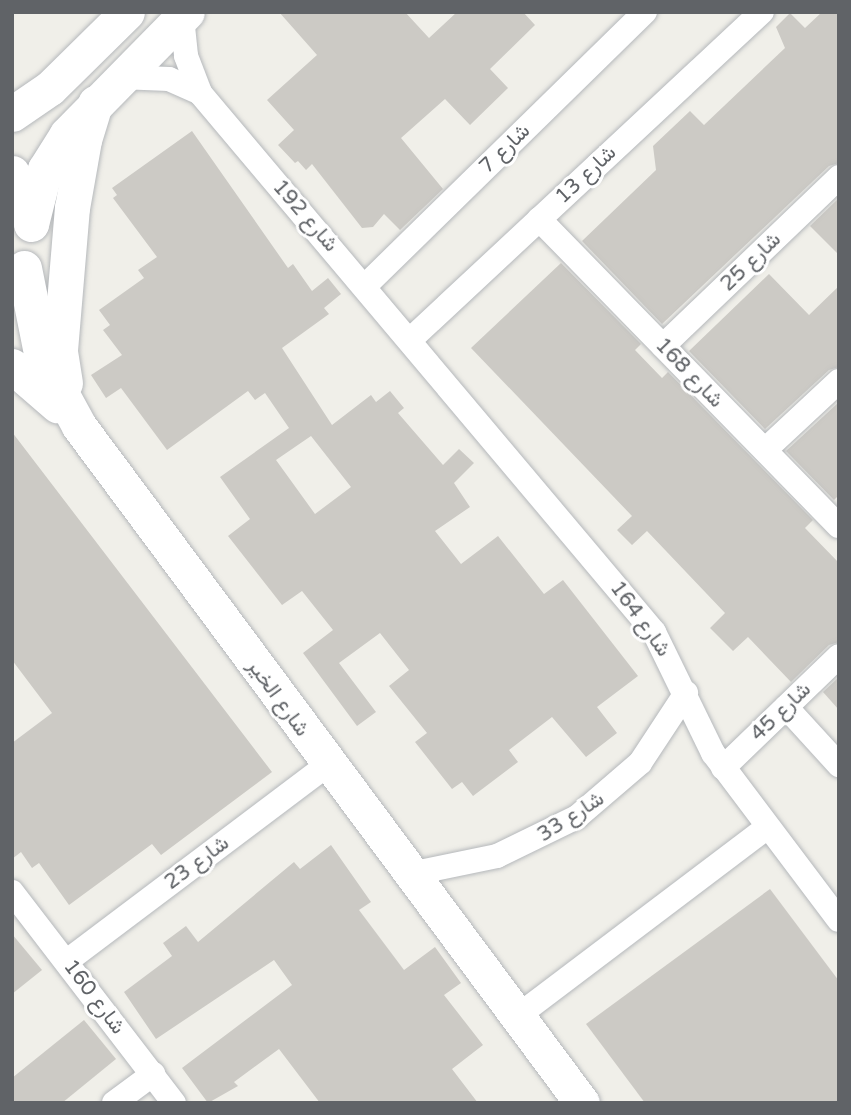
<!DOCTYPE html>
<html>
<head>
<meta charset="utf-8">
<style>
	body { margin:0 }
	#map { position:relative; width:851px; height:1115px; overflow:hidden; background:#f0efe9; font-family:"Varela Round",Vazirmatn,sans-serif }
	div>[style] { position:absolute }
	.building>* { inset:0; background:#cccac5 }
	.roads { filter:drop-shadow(0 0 2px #b5b8bb) drop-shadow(0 0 2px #b5b8bb) }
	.street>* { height:24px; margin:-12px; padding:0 12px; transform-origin:12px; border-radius:12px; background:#fff }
	.secondary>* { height:35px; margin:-17.5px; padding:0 17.5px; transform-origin:17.5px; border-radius:17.5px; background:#fff }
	span { translate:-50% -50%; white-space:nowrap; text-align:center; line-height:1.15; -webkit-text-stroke:6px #fff; paint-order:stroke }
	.street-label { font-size:21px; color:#606367 }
	.frame { position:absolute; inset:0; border:14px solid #606367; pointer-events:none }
</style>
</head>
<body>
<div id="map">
	<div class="building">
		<i style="clip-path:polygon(279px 12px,405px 12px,429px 38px,457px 12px,523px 12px,535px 25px,490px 69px,508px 88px,470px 125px,445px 99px,401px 138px,443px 189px,400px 230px,384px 214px,373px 227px,362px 228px,312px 164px,306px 170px,298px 161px,295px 163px,278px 145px,294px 130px,267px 100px,317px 55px)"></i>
		<i style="clip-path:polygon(822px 12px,839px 12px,839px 163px,829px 166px,662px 324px,582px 241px,656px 170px,653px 146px,690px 111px,704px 125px,785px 48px,776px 27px,790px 13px,805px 28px)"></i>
		<i style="clip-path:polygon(evenodd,192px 131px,288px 268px,293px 264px,312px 291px,328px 278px,341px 294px,324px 308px,329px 314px,282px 348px,332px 425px,371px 395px,376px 402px,390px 391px,404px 408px,398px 413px,443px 465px,459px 449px,474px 463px,454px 483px,470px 507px,435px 531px,461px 564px,498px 536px,544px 594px,563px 580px,638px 676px,597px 707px,617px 733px,586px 757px,552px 717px,509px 750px,518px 762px,473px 796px,462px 782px,452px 789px,415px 742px,427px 733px,389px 686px,409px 670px,380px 633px,339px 663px,376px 712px,357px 726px,303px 653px,333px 630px,302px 591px,282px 605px,228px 536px,250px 519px,220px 477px,289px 428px,265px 393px,255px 400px,248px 391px,167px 450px,121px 388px,106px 398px,91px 375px,122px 355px,103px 330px,110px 325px,99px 310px,144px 278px,138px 270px,157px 257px,113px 198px,117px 195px,112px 188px,192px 131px,311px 436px,351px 487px,315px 514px,276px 460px,311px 436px)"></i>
		<i style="clip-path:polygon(839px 198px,839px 255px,810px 226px)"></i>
		<i style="clip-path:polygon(561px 263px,641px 344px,635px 350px,662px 378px,668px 372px,813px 520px,805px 528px,839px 563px,839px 642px,829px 645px,791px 682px,748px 637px,733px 651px,710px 628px,725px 613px,647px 531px,632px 545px,617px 530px,632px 516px,471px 348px)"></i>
		<i style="clip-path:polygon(769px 274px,809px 315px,839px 286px,839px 367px,829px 370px,765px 429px,689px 351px)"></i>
		<i style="clip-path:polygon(839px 402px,839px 495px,834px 500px,786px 451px)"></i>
		<i style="clip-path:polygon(12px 432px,272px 772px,161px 855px,152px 844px,69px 905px,39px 863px,32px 868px,21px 852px,12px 859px,12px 743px,52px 713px,12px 660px)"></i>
		<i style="clip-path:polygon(839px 677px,839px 710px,823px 692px)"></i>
		<i style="clip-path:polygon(331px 845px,371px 902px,359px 910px,404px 970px,435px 947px,461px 983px,444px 995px,483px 1045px,452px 1069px,478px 1103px,320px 1103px,279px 1049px,234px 1082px,238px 1086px,208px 1103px,182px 1068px,292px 985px,274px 960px,156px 1039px,124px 992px,172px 956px,163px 943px,186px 926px,198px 942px,294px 862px,300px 869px)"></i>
		<i style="clip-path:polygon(770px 889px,839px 981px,839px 1103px,645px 1103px,586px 1024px)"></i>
		<i style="clip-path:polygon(12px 934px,42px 970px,12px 994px)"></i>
		<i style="clip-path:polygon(84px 1020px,116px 1059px,62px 1103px,12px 1103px,12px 1078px)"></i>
	</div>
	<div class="roads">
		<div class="street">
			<i style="left:182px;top:17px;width:39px;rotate:84deg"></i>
			<i style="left:186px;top:56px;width:40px;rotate:69deg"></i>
			<i style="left:200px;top:93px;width:705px;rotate:49.89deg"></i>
			<i style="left:654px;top:632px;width:135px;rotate:64deg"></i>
			<i style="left:713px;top:753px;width:209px;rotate:53deg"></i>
			<i style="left:120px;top:77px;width:49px;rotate:2.3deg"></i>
			<i style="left:169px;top:79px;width:34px;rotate:24deg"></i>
			<i style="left:539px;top:219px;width:429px;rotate:45.7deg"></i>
			<i style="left:365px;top:286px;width:392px;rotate:-44.4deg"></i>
			<i style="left:411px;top:339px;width:480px;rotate:-43deg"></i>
			<i style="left:663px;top:346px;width:244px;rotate:-43.8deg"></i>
			<i style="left:765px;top:450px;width:101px;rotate:-43deg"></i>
			<i style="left:786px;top:707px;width:79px;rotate:47.6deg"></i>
			<i style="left:723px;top:768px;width:161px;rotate:-44deg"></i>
			<i style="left:410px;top:874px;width:89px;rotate:-11.7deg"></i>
			<i style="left:497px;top:856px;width:89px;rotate:-26deg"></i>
			<i style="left:577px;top:817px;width:83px;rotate:-40.6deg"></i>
			<i style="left:640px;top:763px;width:84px;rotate:-56.7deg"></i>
			<i style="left:12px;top:892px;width:266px;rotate:52.5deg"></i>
			<i style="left:67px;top:961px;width:326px;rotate:-37deg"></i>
			<i style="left:519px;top:1015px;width:310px;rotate:-37.1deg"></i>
			<i style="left:114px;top:1103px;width:49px;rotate:-36.6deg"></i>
		</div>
		<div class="secondary">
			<i style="left:12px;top:114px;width:46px;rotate:-34.4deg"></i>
			<i style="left:50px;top:88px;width:108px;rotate:-44.6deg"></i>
			<i style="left:12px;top:173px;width:24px;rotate:60deg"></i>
			<i style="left:24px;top:194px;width:30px;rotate:76deg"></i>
			<i style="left:31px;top:224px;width:57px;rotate:-75.7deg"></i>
			<i style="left:45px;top:169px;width:41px;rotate:-57.8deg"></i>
			<i style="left:67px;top:134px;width:171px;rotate:-45.5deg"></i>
			<i style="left:24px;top:268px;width:92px;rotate:78.7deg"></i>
			<i style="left:42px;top:358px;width:77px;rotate:61.4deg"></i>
			<i style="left:79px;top:426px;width:843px;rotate:53.39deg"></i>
			<i style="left:12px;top:366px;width:60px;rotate:40.9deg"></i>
			<i style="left:65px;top:383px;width:33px;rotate:-99deg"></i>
			<i style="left:60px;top:350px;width:143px;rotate:-85.2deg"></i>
			<i style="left:72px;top:208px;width:69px;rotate:-80deg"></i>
			<i style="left:84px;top:140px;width:39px;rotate:-73deg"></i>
		</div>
	</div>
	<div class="street-label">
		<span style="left:505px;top:149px;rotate:-44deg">شارع 7</span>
		<span style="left:586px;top:175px;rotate:-43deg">شارع 13</span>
		<span style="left:305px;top:216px;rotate:49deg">شارع 192</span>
		<span style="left:751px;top:262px;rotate:-44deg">شارع 25</span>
		<span style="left:689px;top:373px;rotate:46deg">شارع 168</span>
		<span style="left:640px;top:619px;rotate:54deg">شارع 164</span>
		<span style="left:278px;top:698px;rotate:54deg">شارع الخير</span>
		<span style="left:781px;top:712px;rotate:-44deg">شارع 45</span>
		<span style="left:571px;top:817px;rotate:-33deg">شارع 33</span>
		<span style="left:197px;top:863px;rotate:-37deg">شارع 23</span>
		<span style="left:94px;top:997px;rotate:53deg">شارع 160</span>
	</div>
	<div class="frame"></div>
</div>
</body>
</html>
